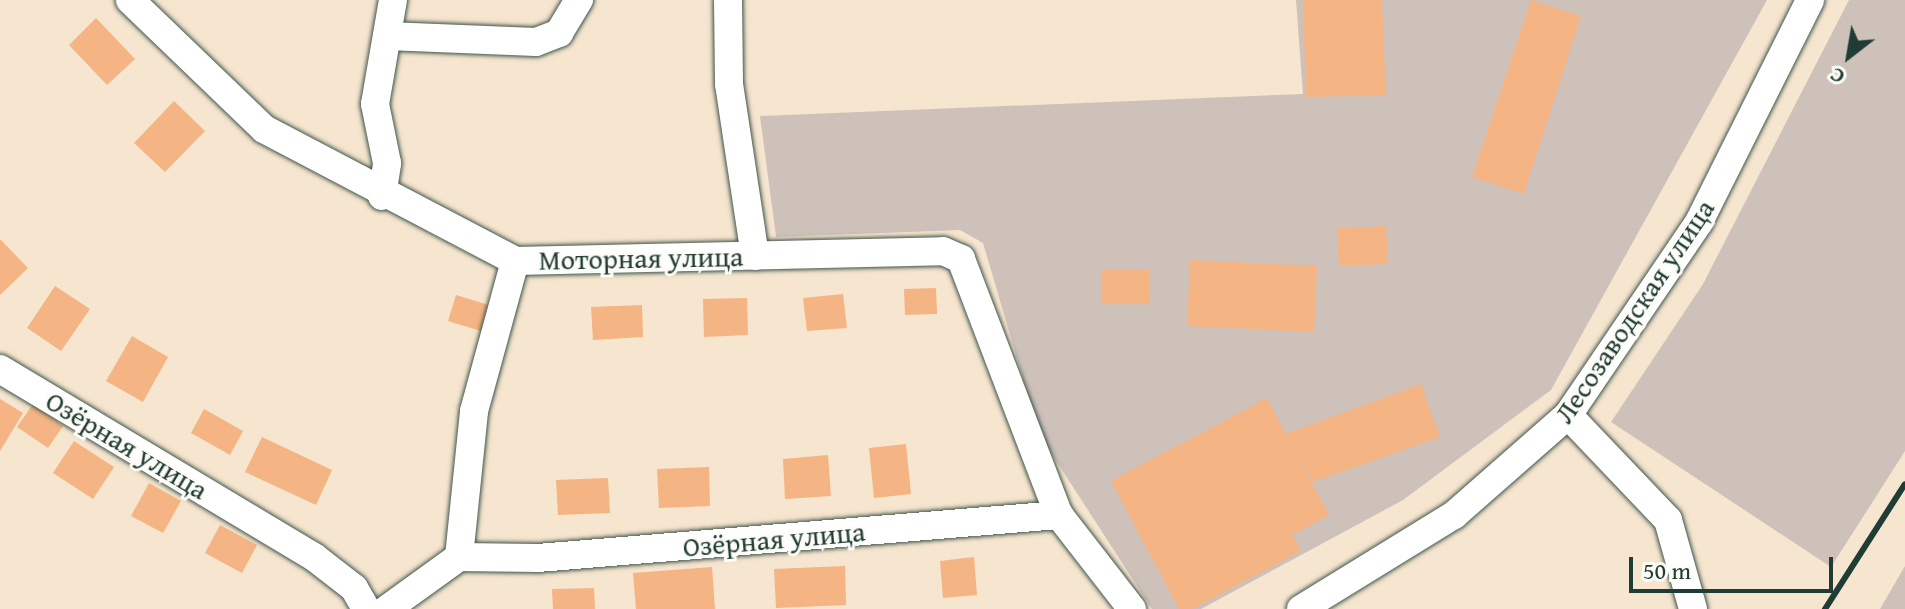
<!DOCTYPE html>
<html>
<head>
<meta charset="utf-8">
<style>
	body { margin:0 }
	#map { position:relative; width:1905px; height:609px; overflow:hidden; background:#f6e5cf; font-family:"Gentium Book Plus",serif }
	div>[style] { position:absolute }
	.industrial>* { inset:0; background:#cec1ba }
	.building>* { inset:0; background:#f5b483 }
	.roads { filter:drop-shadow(0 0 2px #3f564b) drop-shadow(0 0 2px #3f564b) }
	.minor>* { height:28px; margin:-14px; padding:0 14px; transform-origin:14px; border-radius:14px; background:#fff }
	.rail>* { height:6px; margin:-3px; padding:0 3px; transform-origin:3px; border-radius:3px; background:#1f3d34 }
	span { translate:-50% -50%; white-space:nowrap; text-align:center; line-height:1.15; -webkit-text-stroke:6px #fdfcf7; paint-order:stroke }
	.street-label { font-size:28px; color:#1f3d34 }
	.north { position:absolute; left:1809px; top:16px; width:80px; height:80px; -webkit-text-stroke:6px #fdfcf7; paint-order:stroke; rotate:211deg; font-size:22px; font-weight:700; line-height:32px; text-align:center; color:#1f3d34 }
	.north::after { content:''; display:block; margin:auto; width:28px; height:36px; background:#1f3d34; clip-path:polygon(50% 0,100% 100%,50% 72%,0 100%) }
	.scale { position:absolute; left:1629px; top:557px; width:204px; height:36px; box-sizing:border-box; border:4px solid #1f3d34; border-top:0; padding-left:10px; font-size:24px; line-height:28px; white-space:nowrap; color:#1f3d34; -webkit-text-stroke:6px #fdfcf7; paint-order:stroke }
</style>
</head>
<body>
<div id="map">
	<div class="industrial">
		<i style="clip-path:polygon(1296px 0,1767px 0,1551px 390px,1403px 500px,1201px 609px,1152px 609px,1040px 436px,983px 243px,960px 230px,776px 237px,760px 116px,1303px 94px)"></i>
		<i style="clip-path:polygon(1849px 0,1905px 0,1905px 451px,1831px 567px,1611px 422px,1703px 284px)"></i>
		<i style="clip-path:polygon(1905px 566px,1905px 609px,1880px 609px)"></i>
	</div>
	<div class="building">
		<i style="clip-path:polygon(1303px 0,1382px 0,1386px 95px,1306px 97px)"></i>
		<i style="clip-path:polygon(1531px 0,1581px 16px,1524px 194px,1472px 177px)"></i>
		<i style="clip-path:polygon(96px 18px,135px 59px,107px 85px,69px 45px)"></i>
		<i style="clip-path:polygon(174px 101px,205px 131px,165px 172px,134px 143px)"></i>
		<i style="clip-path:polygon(1386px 226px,1388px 264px,1339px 266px,1337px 228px)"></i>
		<i style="clip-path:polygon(0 239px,28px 268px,0 295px)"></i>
		<i style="clip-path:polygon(1190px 260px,1317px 266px,1314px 332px,1187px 326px)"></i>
		<i style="clip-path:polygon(1102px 270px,1150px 270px,1150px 303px,1102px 303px)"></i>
		<i style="clip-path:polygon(55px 286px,90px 309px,61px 351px,27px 328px)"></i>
		<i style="clip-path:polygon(936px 288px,937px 314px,905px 315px,904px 289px)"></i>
		<i style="clip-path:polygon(843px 294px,847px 328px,807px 331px,803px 298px)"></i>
		<i style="clip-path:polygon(456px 295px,492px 306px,484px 332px,448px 321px)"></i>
		<i style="clip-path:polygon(747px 298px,748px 335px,704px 337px,703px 299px)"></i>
		<i style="clip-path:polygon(642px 305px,643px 337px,593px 340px,591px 307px)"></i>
		<i style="clip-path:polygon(132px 336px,168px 357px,143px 402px,106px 381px)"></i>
		<i style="clip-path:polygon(1421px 384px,1440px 437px,1313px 482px,1293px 448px,1329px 515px,1292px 535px,1301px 551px,1192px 609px,1179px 609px,1111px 481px,1267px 398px,1286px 434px)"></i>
		<i style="clip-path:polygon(0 399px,23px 413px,0 451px)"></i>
		<i style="clip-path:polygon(33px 404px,63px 426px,48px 448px,17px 427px)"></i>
		<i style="clip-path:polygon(204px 409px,243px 431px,230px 455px,191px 433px)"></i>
		<i style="clip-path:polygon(262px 437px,332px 470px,316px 505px,245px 472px)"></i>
		<i style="clip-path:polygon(74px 441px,114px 467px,93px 499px,53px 473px)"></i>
		<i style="clip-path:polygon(906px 444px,911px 494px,874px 498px,869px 448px)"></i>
		<i style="clip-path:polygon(828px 455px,831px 496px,785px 499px,783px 459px)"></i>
		<i style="clip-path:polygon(709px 467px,710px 506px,659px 508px,657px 469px)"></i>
		<i style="clip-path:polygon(608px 478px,610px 513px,558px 515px,556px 480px)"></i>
		<i style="clip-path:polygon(149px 483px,181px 501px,163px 533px,131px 516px)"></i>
		<i style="clip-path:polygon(220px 525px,257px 545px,242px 573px,205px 553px)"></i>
		<i style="clip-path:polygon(974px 557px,977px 595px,943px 598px,940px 561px)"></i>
		<i style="clip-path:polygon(845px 566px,846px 605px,776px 608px,774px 569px)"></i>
		<i style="clip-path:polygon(712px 567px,715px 609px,636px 609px,633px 573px)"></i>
		<i style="clip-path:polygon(594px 588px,595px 609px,553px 609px,552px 589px)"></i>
	</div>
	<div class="roads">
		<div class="minor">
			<i style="left:130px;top:0;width:186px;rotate:43.9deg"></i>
			<i style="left:264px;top:129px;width:284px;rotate:27.7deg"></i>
			<i style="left:515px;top:261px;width:428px;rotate:-1.3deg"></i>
			<i style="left:943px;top:251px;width:20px;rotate:24deg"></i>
			<i style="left:961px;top:259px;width:274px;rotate:69.1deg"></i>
			<i style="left:728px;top:0;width:84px;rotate:89.3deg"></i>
			<i style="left:729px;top:84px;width:174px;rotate:81.4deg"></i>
			<i style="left:387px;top:36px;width:149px;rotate:2.3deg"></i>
			<i style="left:536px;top:42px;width:25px;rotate:-21deg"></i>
			<i style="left:559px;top:33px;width:39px;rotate:-59deg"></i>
			<i style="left:382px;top:196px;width:33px;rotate:-81deg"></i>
			<i style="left:387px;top:163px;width:60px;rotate:-101.5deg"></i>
			<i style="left:375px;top:104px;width:106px;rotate:-80.2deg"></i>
			<i style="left:0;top:369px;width:366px;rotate:30.9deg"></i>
			<i style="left:314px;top:557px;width:51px;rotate:37.8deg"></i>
			<i style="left:354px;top:588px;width:24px;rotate:60deg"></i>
			<i style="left:1568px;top:415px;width:145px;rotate:46.4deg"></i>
			<i style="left:1668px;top:520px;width:92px;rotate:74.3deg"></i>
			<i style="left:459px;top:557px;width:147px;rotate:-84.1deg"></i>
			<i style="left:474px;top:411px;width:156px;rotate:-74.7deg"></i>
			<i style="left:387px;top:609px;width:89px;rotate:-35.8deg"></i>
			<i style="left:459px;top:557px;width:79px;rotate:0.7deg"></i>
			<i style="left:538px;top:558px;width:523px;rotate:-4.72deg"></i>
			<i style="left:1059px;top:515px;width:119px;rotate:52.2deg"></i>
			<i style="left:1301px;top:609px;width:180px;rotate:-31.6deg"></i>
			<i style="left:1454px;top:515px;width:152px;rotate:-41.3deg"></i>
			<i style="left:1568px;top:415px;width:233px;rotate:-55.8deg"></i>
			<i style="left:1699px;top:222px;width:248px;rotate:-63.4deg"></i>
		</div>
	</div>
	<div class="rail">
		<i style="left:1825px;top:609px;width:148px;rotate:-57.4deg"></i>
	</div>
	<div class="street-label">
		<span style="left:641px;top:258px;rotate:-1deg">Моторная улица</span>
		<span style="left:1634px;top:311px;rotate:-56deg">Лесозаводская улица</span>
		<span style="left:127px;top:445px;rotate:31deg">Озёрная улица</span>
		<span style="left:774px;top:539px;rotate:-5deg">Озёрная улица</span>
	</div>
	<div class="north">С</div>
	<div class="scale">50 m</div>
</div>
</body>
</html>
